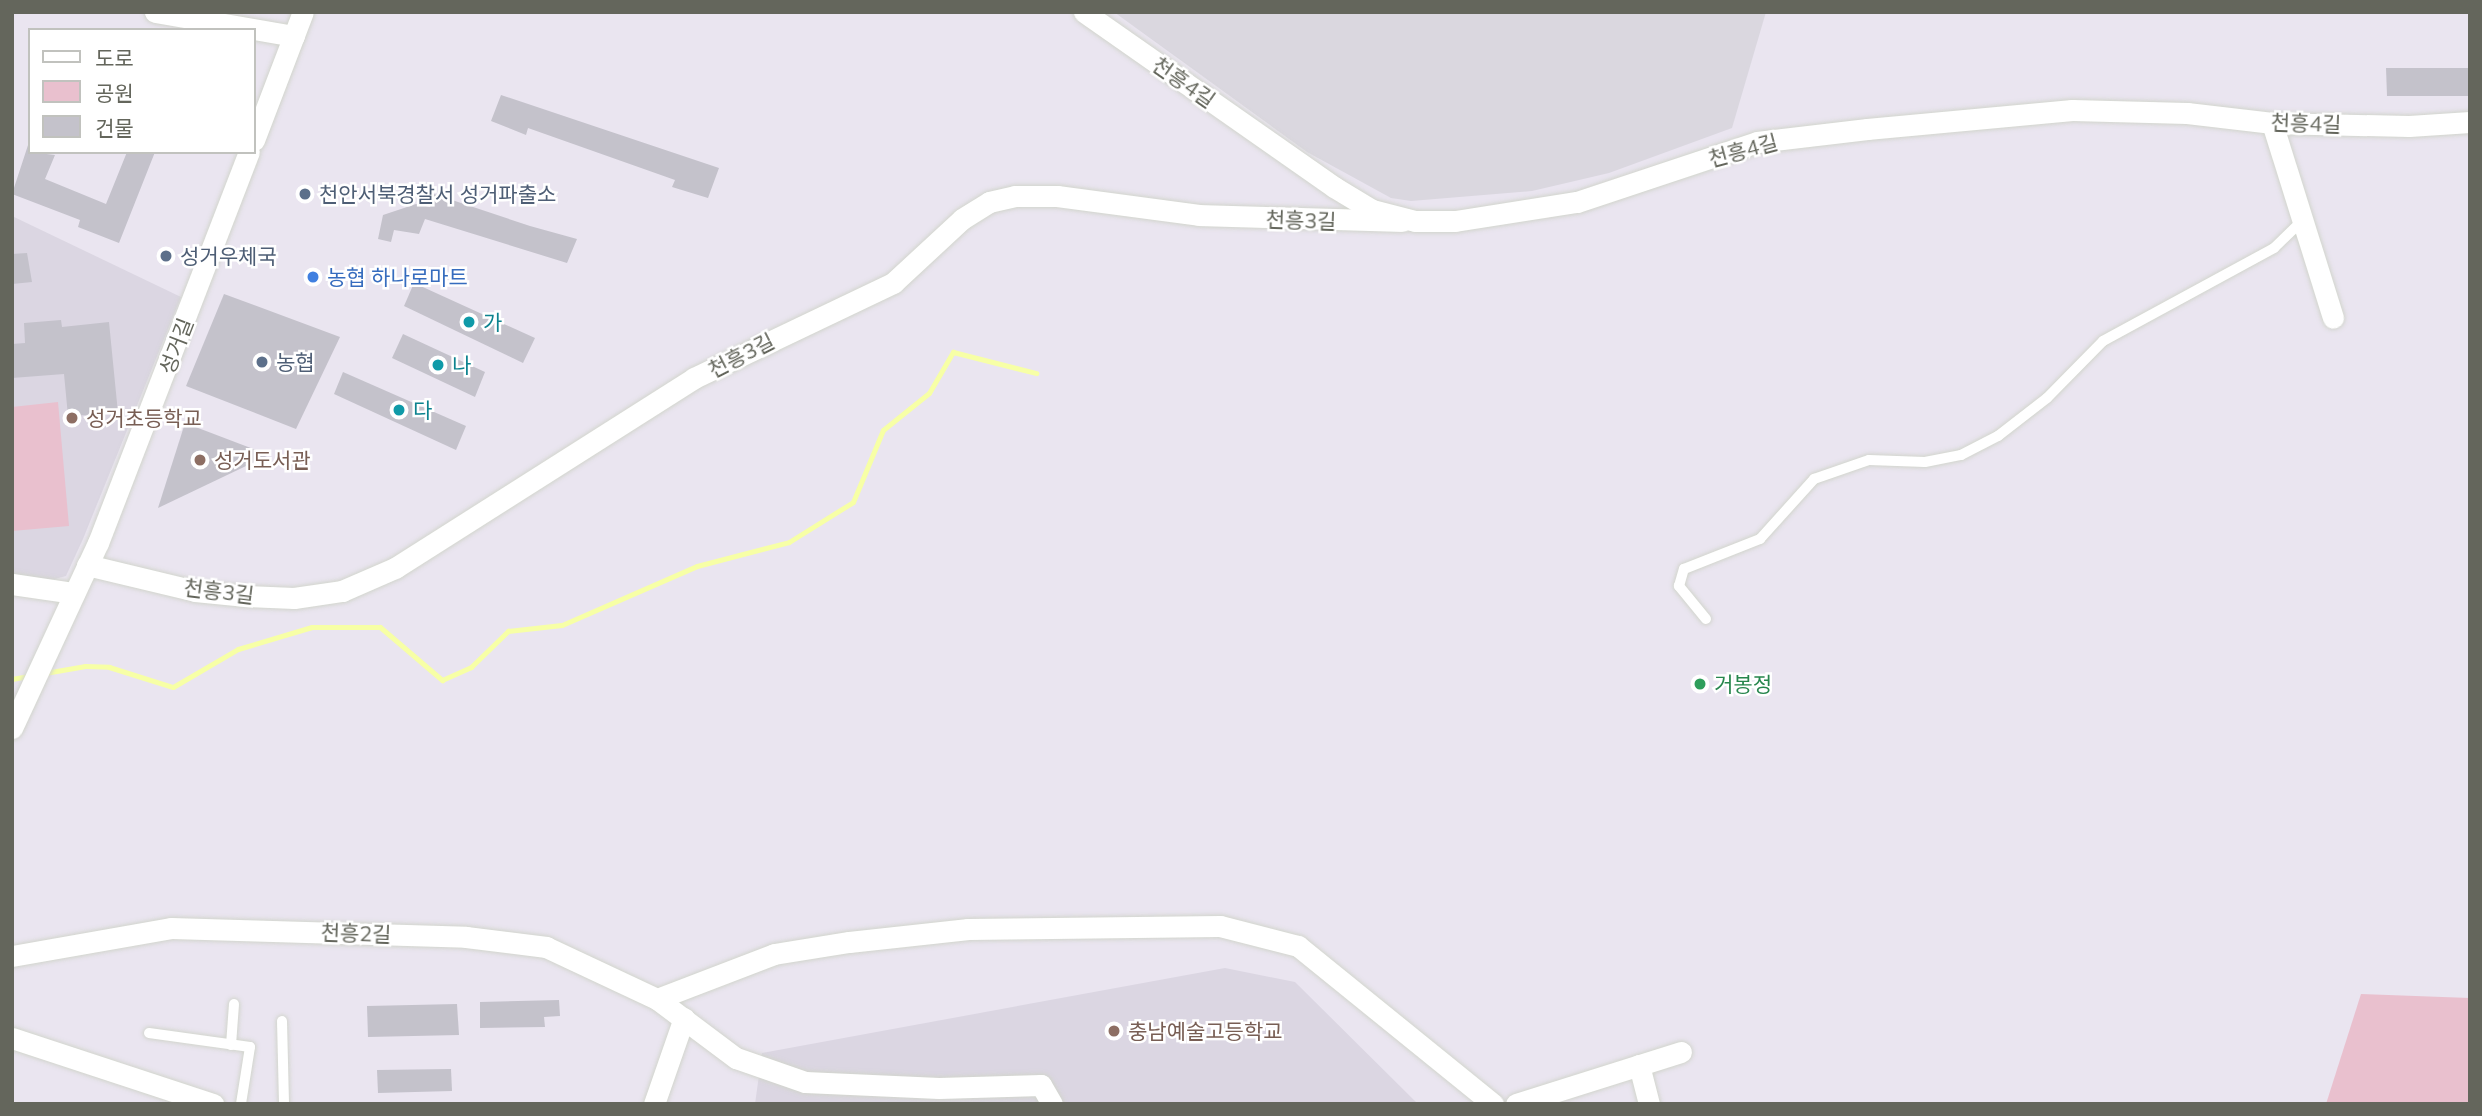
<!DOCTYPE html>
<html>
<head>
<meta charset="utf-8">
<style>
	body { margin:0 }
	#map { position:relative; width:2482px; height:1116px; overflow:hidden; background:#eae5f0; font-family:Mulish,"Noto Sans KR",sans-serif }
	div>[style] { position:absolute }
	.industrial>* { inset:0; background:#dad7df }
	.education>* { inset:0; background:#dbd6e2 }
	.green>* { inset:0; background:#e9c0ce }
	.stream>* { height:5px; margin:-2.5px; padding:0 2.5px; transform-origin:2.5px; border-radius:2.5px; background:#f7ffa6 }
	.building>* { inset:0; background:#c4c2cb }
	.roads { filter:drop-shadow(0 0 2px #d2d5cd) drop-shadow(0 0 2px #d2d5cd) }
	.service>* { height:10px; margin:-5px; padding:0 5px; transform-origin:5px; border-radius:5px; background:#fff }
	.minor>* { height:21px; margin:-10.5px; padding:0 10.5px; transform-origin:10.5px; border-radius:10.5px; background:#fff }
	.tertiary>* { height:21px; margin:-10.5px; padding:0 10.5px; transform-origin:10.5px; border-radius:10.5px; background:#fff }
	.dots>* { width:19px; height:19px; translate:-50% -50%; box-sizing:border-box; border:4px solid #fff; border-radius:50% }
	span { translate:-50% -50%; white-space:nowrap; text-align:center; line-height:1.15; -webkit-text-stroke:5px #fff; paint-order:stroke }
	.street-label { font-size:21px; color:#64665c }
	.service-label { font-size:21px; color:#4e5e75 }
	.left { translate:0 -50%; text-align:left }
	.shop-label { font-size:21px; color:#366cbe }
	.culture-label { font-size:21px; color:#0d838f }
	.education-label { font-size:21px; color:#785e54 }
	.leisure-label { font-size:21px; color:#27864d }
	.frame { position:absolute; inset:0; border:14px solid #64665c; pointer-events:none }
	.legend { position:absolute; left:28px; top:28px; width:228px; height:126px; box-sizing:border-box; background:#fff; border:2px solid #c1c2be; margin:0; padding:9px 12px; list-style:none; font-size:21px; color:#64665c }
	.legend li { display:flex; align-items:center; gap:14px; height:35px }
	.legend b { width:35px; border:2px solid #c1c2be }
</style>
</head>
<body>
<div id="map">
	<div class="industrial">
		<i style="clip-path:polygon(1114px 12px,1766px 12px,1732px 128px,1609px 173px,1532px 191px,1411px 201px,1391px 198px,1307px 152px)"></i>
	</div>
	<div class="education">
		<i style="clip-path:polygon(12px 216px,181px 297px,83px 539px,66px 576px,51px 580px,12px 574px)"></i>
		<i style="clip-path:polygon(1225px 968px,1295px 982px,1418px 1104px,755px 1104px,762px 1053px)"></i>
	</div>
	<div class="green">
		<i style="clip-path:polygon(58px 402px,69px 526px,12px 531px,12px 407px)"></i>
		<i style="clip-path:polygon(2361px 994px,2470px 998px,2470px 1104px,2326px 1104px)"></i>
	</div>
	<div class="stream">
		<i style="left:45px;top:673px;width:41px;rotate:-9.9deg"></i>
		<i style="left:85px;top:666px;width:24px;rotate:2deg"></i>
		<i style="left:109px;top:667px;width:67px;rotate:17.4deg"></i>
		<i style="left:173px;top:687px;width:75px;rotate:-30.3deg"></i>
		<i style="left:238px;top:649px;width:77px;rotate:-16.6deg"></i>
		<i style="left:312px;top:627px;width:68px"></i>
		<i style="left:380px;top:627px;width:82px;rotate:40.5deg"></i>
		<i style="left:442px;top:680px;width:32px;rotate:-24deg"></i>
		<i style="left:471px;top:667px;width:52px;rotate:-44.2deg"></i>
		<i style="left:508px;top:631px;width:54px;rotate:-6.3deg"></i>
		<i style="left:562px;top:625px;width:147px;rotate:-23.6deg"></i>
		<i style="left:697px;top:566px;width:95px;rotate:-14.6deg"></i>
		<i style="left:789px;top:542px;width:75px;rotate:-32deg"></i>
		<i style="left:853px;top:502px;width:78px;rotate:-67.4deg"></i>
		<i style="left:883px;top:430px;width:59px;rotate:-38.8deg"></i>
		<i style="left:929px;top:393px;width:48px;rotate:-59.7deg"></i>
		<i style="left:953px;top:352px;width:86px;rotate:14.2deg"></i>
		<i style="left:12px;top:679px;width:17px;rotate:-10deg"></i>
	</div>
	<div class="building">
		<i style="clip-path:polygon(2386px 68px,2470px 68px,2470px 96px,2387px 96px)"></i>
		<i style="clip-path:polygon(501px 95px,719px 168px,708px 198px,672px 187px,675px 180px,528px 128px,526px 135px,491px 121px)"></i>
		<i style="clip-path:polygon(30px 139px,30px 152px,55px 155px,45px 179px,106px 204px,127px 152px,155px 152px,119px 243px,78px 227px,80px 220px,12px 194px)"></i>
		<i style="clip-path:polygon(434px 194px,530px 226px,577px 239px,567px 263px,425px 219px,419px 234px,394px 230px,391px 242px,378px 239px,383px 215px,416px 204px,430px 207px)"></i>
		<i style="clip-path:polygon(27px 253px,32px 282px,12px 284px,12px 254px)"></i>
		<i style="clip-path:polygon(414px 283px,535px 338px,523px 363px,404px 306px)"></i>
		<i style="clip-path:polygon(224px 294px,340px 337px,296px 429px,186px 386px)"></i>
		<i style="clip-path:polygon(61px 320px,62px 327px,109px 322px,118px 413px,68px 416px,64px 374px,12px 378px,12px 344px,25px 343px,24px 323px)"></i>
		<i style="clip-path:polygon(403px 334px,485px 372px,475px 397px,392px 358px)"></i>
		<i style="clip-path:polygon(343px 372px,466px 426px,456px 450px,334px 394px)"></i>
		<i style="clip-path:polygon(185px 423px,269px 455px,158px 508px)"></i>
		<i style="clip-path:polygon(559px 1000px,560px 1016px,544px 1017px,545px 1027px,480px 1028px,480px 1002px)"></i>
		<i style="clip-path:polygon(457px 1004px,459px 1035px,368px 1037px,367px 1006px)"></i>
		<i style="clip-path:polygon(451px 1069px,452px 1091px,378px 1093px,377px 1070px)"></i>
	</div>
	<div class="roads">
		<div class="service">
			<i style="left:1706px;top:619px;width:43px;rotate:-129.3deg"></i>
			<i style="left:1679px;top:586px;width:18px;rotate:-74deg"></i>
			<i style="left:1684px;top:569px;width:82px;rotate:-21.5deg"></i>
			<i style="left:1760px;top:539px;width:81px;rotate:-48deg"></i>
			<i style="left:1814px;top:479px;width:58px;rotate:-19.1deg"></i>
			<i style="left:1869px;top:460px;width:56px;rotate:2deg"></i>
			<i style="left:1925px;top:462px;width:37px;rotate:-11deg"></i>
			<i style="left:1961px;top:455px;width:42px;rotate:-27.2deg"></i>
			<i style="left:1998px;top:436px;width:62px;rotate:-37.8deg"></i>
			<i style="left:2047px;top:398px;width:80px;rotate:-45.5deg"></i>
			<i style="left:2103px;top:341px;width:195px;rotate:-28.5deg"></i>
			<i style="left:2274px;top:248px;width:40px;rotate:-44deg"></i>
			<i style="left:282px;top:1021px;width:83px;rotate:88.6deg"></i>
			<i style="left:149px;top:1033px;width:102px;rotate:7.9deg"></i>
			<i style="left:250px;top:1047px;width:58px;rotate:99deg"></i>
			<i style="left:231px;top:1045px;width:41px;rotate:-85.8deg"></i>
		</div>
		<div class="minor">
			<i style="left:155px;top:12px;width:141px;rotate:9.8deg"></i>
			<i style="left:2272px;top:123px;width:204px;rotate:72.6deg"></i>
			<i style="left:87px;top:565px;width:111px;rotate:13.5deg"></i>
			<i style="left:195px;top:591px;width:51px;rotate:5.6deg"></i>
			<i style="left:246px;top:596px;width:48px;rotate:2.4deg"></i>
			<i style="left:294px;top:598px;width:49px;rotate:-8.3deg"></i>
			<i style="left:342px;top:591px;width:58px;rotate:-23.5deg"></i>
			<i style="left:395px;top:568px;width:354px;rotate:-32.4deg"></i>
			<i style="left:694px;top:378px;width:221px;rotate:-25.5deg"></i>
			<i style="left:893px;top:283px;width:94px;rotate:-42.8deg"></i>
			<i style="left:962px;top:219px;width:32px;rotate:-32deg"></i>
			<i style="left:989px;top:202px;width:27px;rotate:-13deg"></i>
			<i style="left:1015px;top:196px;width:42px"></i>
			<i style="left:1057px;top:196px;width:143px;rotate:7.6deg"></i>
			<i style="left:1199px;top:215px;width:203px;rotate:1.7deg"></i>
			<i style="left:12px;top:584px;width:63px;rotate:8.3deg"></i>
			<i style="left:12px;top:956px;width:161px;rotate:-10deg"></i>
			<i style="left:171px;top:928px;width:295px;rotate:1.7deg"></i>
			<i style="left:466px;top:937px;width:81px;rotate:7.1deg"></i>
			<i style="left:546px;top:947px;width:123px;rotate:25.1deg"></i>
			<i style="left:657px;top:999px;width:99px;rotate:36.8deg"></i>
			<i style="left:736px;top:1058px;width:73px;rotate:19.2deg"></i>
			<i style="left:805px;top:1082px;width:134px;rotate:2.6deg"></i>
			<i style="left:939px;top:1088px;width:102px;rotate:-1.7deg"></i>
			<i style="left:1041px;top:1085px;width:22px;rotate:60deg"></i>
			<i style="left:657px;top:999px;width:125px;rotate:-21deg"></i>
			<i style="left:774px;top:954px;width:76px;rotate:-9.1deg"></i>
			<i style="left:849px;top:942px;width:120px;rotate:-6.2deg"></i>
			<i style="left:968px;top:929px;width:252px;rotate:-0.7deg"></i>
			<i style="left:1220px;top:926px;width:81px;rotate:14.4deg"></i>
			<i style="left:1298px;top:946px;width:251px;rotate:39deg"></i>
			<i style="left:12px;top:1038px;width:212px;rotate:18.2deg"></i>
			<i style="left:1639px;top:1065px;width:40px;rotate:75.6deg"></i>
			<i style="left:654px;top:1104px;width:91px;rotate:-70.8deg"></i>
			<i style="left:1516px;top:1104px;width:173px;rotate:-17.5deg"></i>
		</div>
		<div class="tertiary">
			<i style="left:1084px;top:12px;width:305px;rotate:35deg"></i>
			<i style="left:1334px;top:187px;width:44px;rotate:31.2deg"></i>
			<i style="left:1372px;top:210px;width:44px;rotate:14.3deg"></i>
			<i style="left:1415px;top:221px;width:40px"></i>
			<i style="left:1455px;top:221px;width:123px;rotate:-8.9deg"></i>
			<i style="left:1577px;top:202px;width:190px;rotate:-18.4deg"></i>
			<i style="left:1757px;top:142px;width:111px;rotate:-6.7deg"></i>
			<i style="left:1867px;top:129px;width:206px;rotate:-5.3deg"></i>
			<i style="left:2072px;top:110px;width:115px;rotate:1.5deg"></i>
			<i style="left:2187px;top:113px;width:86px;rotate:6.7deg"></i>
			<i style="left:2272px;top:123px;width:137px;rotate:1.3deg"></i>
			<i style="left:2409px;top:126px;width:61px;rotate:-3.8deg"></i>
			<i style="left:254px;top:140px;width:137px;rotate:-69.1deg"></i>
			<i style="left:12px;top:728px;width:204px;rotate:-65.1deg"></i>
			<i style="left:98px;top:543px;width:419px;rotate:-68.9deg"></i>
		</div>
	</div>
	<div class="dots">
		<i style="left:305px;top:194px;background:#5c6f8a"></i>
		<i style="left:166px;top:256px;background:#5c6f8a"></i>
		<i style="left:313px;top:277px;background:#3f7fe0"></i>
		<i style="left:469px;top:322px;background:#0f9aa8"></i>
		<i style="left:262px;top:362px;background:#5c6f8a"></i>
		<i style="left:438px;top:365px;background:#0f9aa8"></i>
		<i style="left:399px;top:410px;background:#0f9aa8"></i>
		<i style="left:72px;top:418px;background:#8d6e63"></i>
		<i style="left:200px;top:460px;background:#8d6e63"></i>
		<i style="left:1700px;top:684px;background:#2e9e5b"></i>
		<i style="left:1114px;top:1031px;background:#8d6e63"></i>
	</div>
	<div class="street-label">
		<span style="left:1184px;top:82px;rotate:35deg">천흥4길</span>
		<span style="left:2306px;top:123px;rotate:2deg">천흥4길</span>
		<span style="left:1743px;top:150px;rotate:-15deg">천흥4길</span>
		<span style="left:1301px;top:220px;rotate:2deg">천흥3길</span>
		<span style="left:176px;top:346px;rotate:-69deg">성거길</span>
		<span style="left:741px;top:355px;rotate:-27deg">천흥3길</span>
		<span style="left:219px;top:591px;rotate:7deg">천흥3길</span>
		<span style="left:356px;top:933px;rotate:2deg">천흥2길</span>
	</div>
	<div class="service-label">
		<span class="left" style="left:319px;top:194px">천안서북경찰서 성거파출소</span>
		<span class="left" style="left:180px;top:256px">성거우체국</span>
		<span class="left" style="left:276px;top:362px">농협</span>
	</div>
	<div class="shop-label">
		<span class="left" style="left:327px;top:277px">농협 하나로마트</span>
	</div>
	<div class="culture-label">
		<span class="left" style="left:483px;top:322px">가</span>
		<span class="left" style="left:452px;top:365px">나</span>
		<span class="left" style="left:413px;top:410px">다</span>
	</div>
	<div class="education-label">
		<span class="left" style="left:86px;top:418px">성거초등학교</span>
		<span class="left" style="left:214px;top:460px">성거도서관</span>
		<span class="left" style="left:1128px;top:1031px">충남예술고등학교</span>
	</div>
	<div class="leisure-label">
		<span class="left" style="left:1714px;top:684px">거봉정</span>
	</div>
	<div class="frame"></div>
	<ul class="legend">
	<li><b style="height:9px;background:#fff"></b>도로</li>
	<li><b style="height:19px;background:#e9c0ce"></b>공원</li>
	<li><b style="height:19px;background:#c4c2cb"></b>건물</li>
	</ul>
</div>
</body>
</html>
